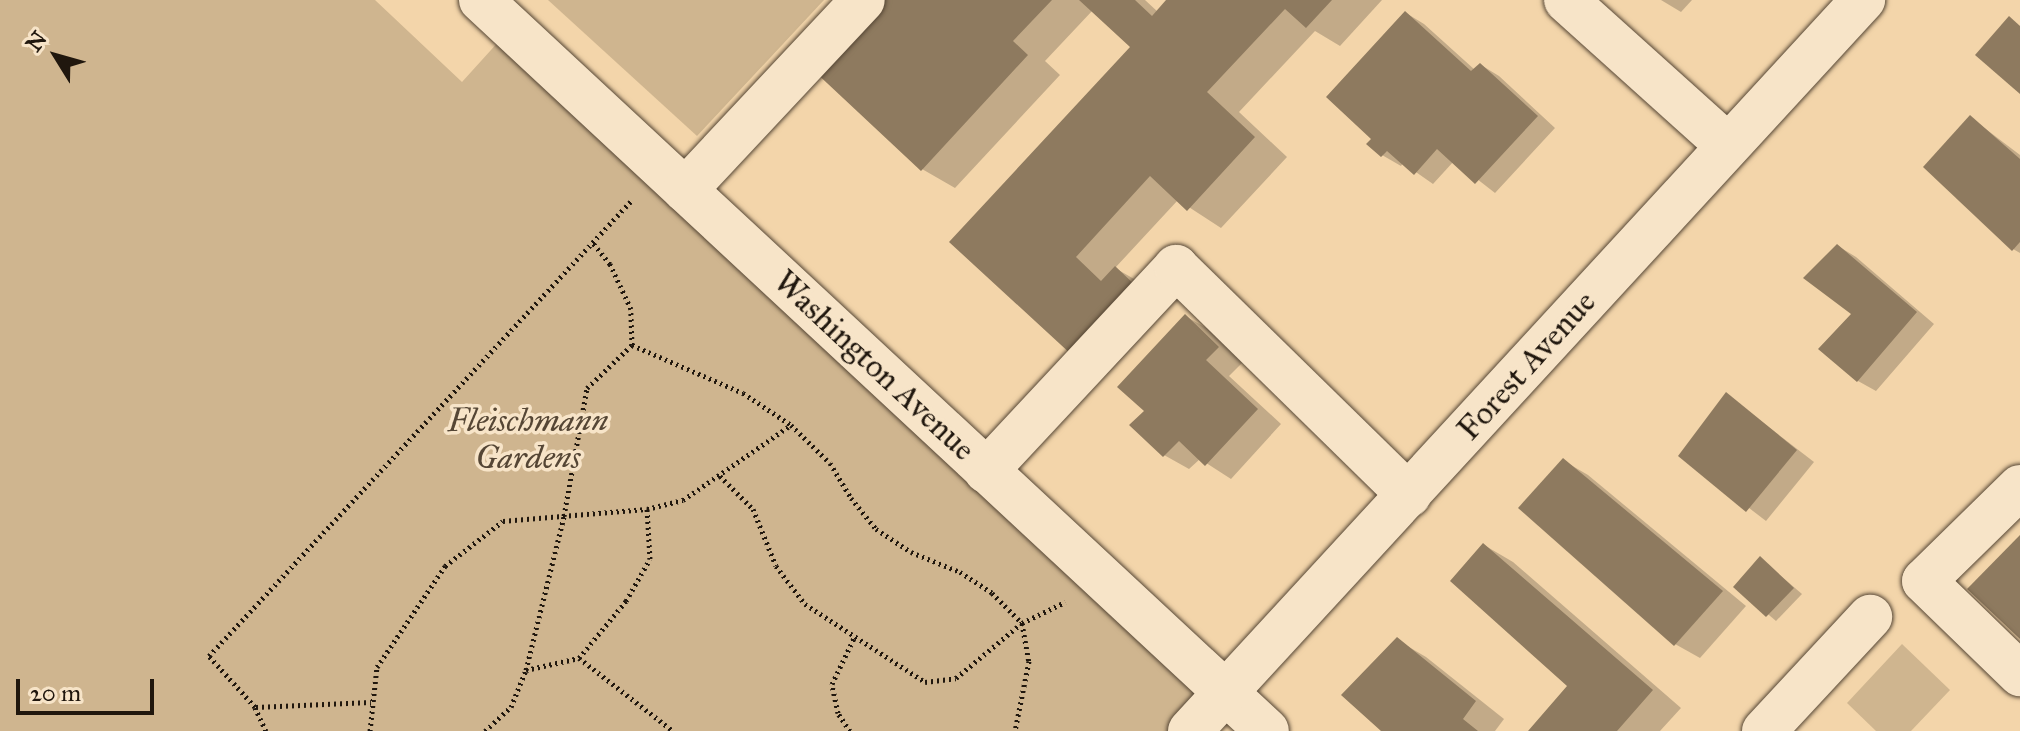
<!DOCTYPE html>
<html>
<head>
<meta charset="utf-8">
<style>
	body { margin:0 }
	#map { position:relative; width:2020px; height:731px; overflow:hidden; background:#f3d5aa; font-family:"IM FELL Great Primer",serif }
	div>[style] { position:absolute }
	.green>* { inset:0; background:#cfb58f }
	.shadow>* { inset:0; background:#0003 }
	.building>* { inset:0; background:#8e7a5f }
	.path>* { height:5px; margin-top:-2.5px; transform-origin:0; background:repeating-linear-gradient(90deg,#20170e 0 2px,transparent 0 6px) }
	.roads { filter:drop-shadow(0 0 2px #554635) drop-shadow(0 0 2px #554635) }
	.minor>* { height:44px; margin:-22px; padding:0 22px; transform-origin:22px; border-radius:22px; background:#f7e4c8 }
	span { translate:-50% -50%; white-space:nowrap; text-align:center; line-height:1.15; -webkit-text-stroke:7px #f7e4c8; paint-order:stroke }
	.street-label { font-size:32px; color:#20170e }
	.park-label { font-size:32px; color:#554635; font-style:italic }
	.north { position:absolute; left:16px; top:16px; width:80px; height:80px; -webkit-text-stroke:6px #f7e4c8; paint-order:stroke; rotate:307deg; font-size:22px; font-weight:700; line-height:32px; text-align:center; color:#20170e }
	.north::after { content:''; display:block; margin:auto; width:28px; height:36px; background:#20170e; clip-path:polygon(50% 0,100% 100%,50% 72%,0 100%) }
	.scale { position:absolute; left:16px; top:679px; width:138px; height:36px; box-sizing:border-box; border:4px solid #20170e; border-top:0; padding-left:10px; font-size:24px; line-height:28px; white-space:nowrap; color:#20170e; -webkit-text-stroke:6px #f7e4c8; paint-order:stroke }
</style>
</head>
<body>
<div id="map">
	<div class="green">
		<i style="clip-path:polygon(0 0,375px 0,462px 82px,511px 28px,1225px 693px,1189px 731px,0 731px)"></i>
		<i style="clip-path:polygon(548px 0,824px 0,697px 136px)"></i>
		<i style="clip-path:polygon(1902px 644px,1950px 690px,1911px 731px,1876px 731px,1847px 703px)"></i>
	</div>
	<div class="shadow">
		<i style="clip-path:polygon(879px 0,1145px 0,1158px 12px,1169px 0,1382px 0,1340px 46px,1315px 31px,1239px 112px,1287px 157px,1221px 228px,1178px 200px,1115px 268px,1148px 287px,1169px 307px,1107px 374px,1074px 355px,952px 242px,1133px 47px,1093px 10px,1045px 61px,1060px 75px,955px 188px,922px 169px)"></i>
		<i style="clip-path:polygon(1661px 0,1692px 0,1681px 12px)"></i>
		<i style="clip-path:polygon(1406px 13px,1424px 24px,1475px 70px,1481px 65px,1499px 76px,1555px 128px,1495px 193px,1454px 161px,1433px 184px,1403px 163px,1401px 166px,1382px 155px,1374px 139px)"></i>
		<i style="clip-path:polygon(1970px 117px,2020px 155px,2020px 253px,2013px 249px)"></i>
		<i style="clip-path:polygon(1838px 246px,1856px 257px,1934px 324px,1876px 391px,1858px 381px,1854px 314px)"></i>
		<i style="clip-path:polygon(1185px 316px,1210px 330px,1243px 362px,1229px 376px,1281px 424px,1231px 479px,1200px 459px,1189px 469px,1164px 455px,1146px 411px)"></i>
		<i style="clip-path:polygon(1726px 394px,1814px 462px,1766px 521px,1680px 455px)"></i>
		<i style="clip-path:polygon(1564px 461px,1588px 475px,1746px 606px,1700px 658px,1675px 644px)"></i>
		<i style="clip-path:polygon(1484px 545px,1513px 562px,1681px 708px,1660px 731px,1531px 731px,1570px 686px)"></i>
		<i style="clip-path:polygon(1761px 559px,1802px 594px,1776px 621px,1736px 587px)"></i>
		<i style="clip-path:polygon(1397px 640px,1426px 657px,1504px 719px,1495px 731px,1384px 731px)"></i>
	</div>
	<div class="building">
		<i style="clip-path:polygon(876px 0,1052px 0,1013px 41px,1028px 55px,921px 171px,812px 69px)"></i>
		<i style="clip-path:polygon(1079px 0,1135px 0,1152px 16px,1166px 0,1332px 0,1306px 28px,1285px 9px,1207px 92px,1255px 137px,1187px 211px,1150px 176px,1076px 257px,1101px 281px,1115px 266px,1137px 287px,1073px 356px,949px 242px,1130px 47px)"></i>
		<i style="clip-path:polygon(1405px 11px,1471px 71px,1480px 63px,1538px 116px,1475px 184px,1437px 149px,1414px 175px,1387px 151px,1381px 157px,1366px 144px,1371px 139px,1326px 97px)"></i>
		<i style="clip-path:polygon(2009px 16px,2020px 26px,2020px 94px,1975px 55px)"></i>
		<i style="clip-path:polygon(1970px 115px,2020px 159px,2020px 242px,2012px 251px,1923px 167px)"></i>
		<i style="clip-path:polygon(1837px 244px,1917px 312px,1857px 382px,1818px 349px,1851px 314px,1803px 278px)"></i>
		<i style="clip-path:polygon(1185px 314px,1219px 347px,1206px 360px,1258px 409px,1205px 466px,1179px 441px,1163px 457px,1129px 425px,1144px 411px,1117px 387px)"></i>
		<i style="clip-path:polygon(1726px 392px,1797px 450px,1746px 512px,1678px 456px)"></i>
		<i style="clip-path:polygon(1563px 458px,1723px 591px,1674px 646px,1518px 508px)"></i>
		<i style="clip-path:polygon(2020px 535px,2020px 639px,1967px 589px)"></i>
		<i style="clip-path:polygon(1483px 543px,1653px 690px,1617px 731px,1528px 731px,1567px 686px,1450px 581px)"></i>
		<i style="clip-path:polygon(1760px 556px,1794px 588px,1766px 617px,1733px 587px)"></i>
		<i style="clip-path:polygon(1397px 637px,1476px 701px,1463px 719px,1478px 731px,1381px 731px,1341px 695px)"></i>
	</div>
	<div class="path">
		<i style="left:632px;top:345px;width:121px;rotate:23.4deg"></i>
		<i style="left:743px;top:393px;width:58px;rotate:33.7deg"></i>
		<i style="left:791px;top:425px;width:54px;rotate:44.3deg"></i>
		<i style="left:830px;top:463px;width:41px;rotate:59deg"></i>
		<i style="left:851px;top:498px;width:40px;rotate:51deg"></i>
		<i style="left:876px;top:529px;width:42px;rotate:33.3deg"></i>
		<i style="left:911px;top:552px;width:53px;rotate:22.2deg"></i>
		<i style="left:960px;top:572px;width:38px;rotate:33deg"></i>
		<i style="left:992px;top:593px;width:42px;rotate:45deg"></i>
		<i style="left:1022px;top:623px;width:39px;rotate:80deg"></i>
		<i style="left:1029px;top:661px;width:71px;rotate:101.3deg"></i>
		<i style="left:720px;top:476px;width:47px;rotate:45deg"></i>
		<i style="left:753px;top:509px;width:61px;rotate:68deg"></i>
		<i style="left:776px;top:566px;width:48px;rotate:52.7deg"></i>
		<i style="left:805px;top:604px;width:143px;rotate:33deg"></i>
		<i style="left:925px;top:682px;width:31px;rotate:-7deg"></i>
		<i style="left:956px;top:678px;width:86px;rotate:-39.8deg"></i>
		<i style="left:1022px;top:623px;width:48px;rotate:-26deg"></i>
		<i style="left:579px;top:658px;width:119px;rotate:37.8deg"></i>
		<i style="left:526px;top:670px;width:54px;rotate:-12.8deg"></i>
		<i style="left:579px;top:658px;width:74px;rotate:-50.5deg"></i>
		<i style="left:626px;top:601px;width:48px;rotate:-60.3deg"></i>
		<i style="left:650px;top:559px;width:50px;rotate:-93.4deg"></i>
		<i style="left:256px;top:707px;width:115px;rotate:-2.5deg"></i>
		<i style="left:266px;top:731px;width:26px;rotate:-115deg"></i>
		<i style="left:255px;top:707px;width:69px;rotate:-132deg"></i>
		<i style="left:209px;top:656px;width:621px;rotate:-47.15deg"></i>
		<i style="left:370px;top:731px;width:64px;rotate:-83.8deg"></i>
		<i style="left:377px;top:667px;width:122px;rotate:-56deg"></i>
		<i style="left:445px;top:566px;width:73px;rotate:-37.8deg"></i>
		<i style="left:503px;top:521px;width:144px;rotate:-4.8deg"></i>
		<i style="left:647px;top:509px;width:37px;rotate:-14deg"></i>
		<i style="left:683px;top:500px;width:131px;rotate:-34.8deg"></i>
		<i style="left:485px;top:731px;width:35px;rotate:-43deg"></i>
		<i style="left:511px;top:707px;width:40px;rotate:-68deg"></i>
		<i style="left:526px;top:670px;width:159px;rotate:-76.1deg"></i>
		<i style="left:564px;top:516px;width:130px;rotate:-79.8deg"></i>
		<i style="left:587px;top:388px;width:62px;rotate:-43.7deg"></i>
		<i style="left:632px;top:345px;width:36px;rotate:-92deg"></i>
		<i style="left:631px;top:309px;width:50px;rotate:-115deg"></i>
		<i style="left:610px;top:264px;width:27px;rotate:-129deg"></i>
		<i style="left:850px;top:731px;width:22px;rotate:-124deg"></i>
		<i style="left:838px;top:713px;width:30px;rotate:-102deg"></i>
		<i style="left:832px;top:684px;width:53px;rotate:-64.4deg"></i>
	</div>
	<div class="roads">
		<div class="minor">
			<i style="left:481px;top:0;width:1073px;rotate:42.92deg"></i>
			<i style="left:1566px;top:0;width:217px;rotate:42deg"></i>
			<i style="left:685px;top:190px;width:260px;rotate:-46.9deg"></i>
			<i style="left:986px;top:471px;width:279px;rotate:-47deg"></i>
			<i style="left:1176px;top:267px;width:326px;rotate:44.4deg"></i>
			<i style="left:2020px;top:487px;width:134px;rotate:135.6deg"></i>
			<i style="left:1924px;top:581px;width:134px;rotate:44.1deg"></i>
			<i style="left:1190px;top:731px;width:994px;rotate:-47.37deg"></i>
			<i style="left:1764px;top:731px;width:156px;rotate:-47.1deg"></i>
		</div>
	</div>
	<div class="street-label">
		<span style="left:874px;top:366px;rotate:43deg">Washington Avenue</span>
		<span style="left:1527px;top:366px;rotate:-48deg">Forest Avenue</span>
	</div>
	<div class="park-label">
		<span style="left:528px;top:440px">Fleischmann<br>Gardens</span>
	</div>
	<div class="north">N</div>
	<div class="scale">20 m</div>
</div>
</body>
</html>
